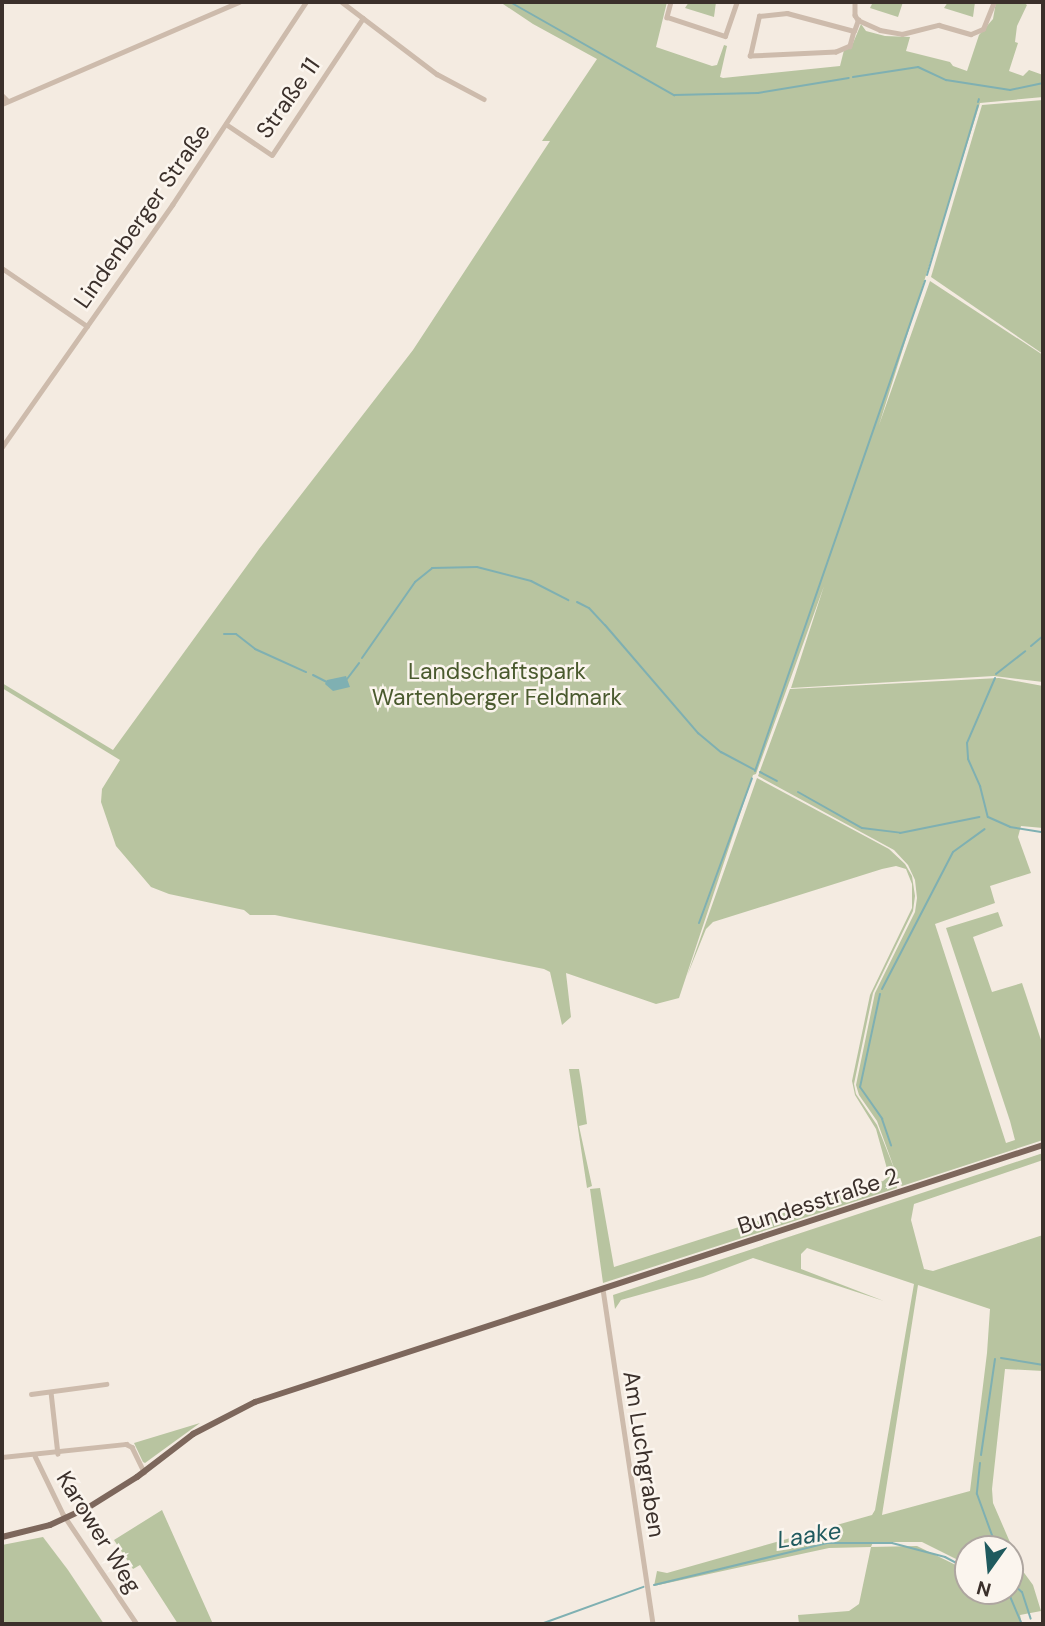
<!DOCTYPE html>
<html>
<head>
<meta charset="utf-8">
<style>
	body { margin:0 }
	#map { position:relative; width:1045px; height:1626px; overflow:hidden; background:#f4ebe1; font-family:"DM Sans",sans-serif }
	div>[style] { position:absolute }
	.green>* { inset:0; background:#b8c4a0 }
	.water>* { inset:0; background:#7fb0b2 }
	.stream>* { height:2px; margin:-1px; padding:0 1px; transform-origin:1px; border-radius:1px; background:#7fb0b2 }
	.minor>* { height:4.5px; margin:-2.25px; padding:0 2.25px; transform-origin:2.25px; border-radius:2.25px; background:#cdbbac }
	.major>* { height:6px; margin:-3px; padding:0 3px; transform-origin:3px; border-radius:3px; background:#7d675c }
	span { translate:-50% -50%; white-space:nowrap; text-align:center; line-height:1.15; -webkit-text-stroke:5px #fbf5ee; paint-order:stroke }
	.street-label { font-size:23px; color:#3b302b }
	.park-label { font-size:23px; color:#4a5a2e }
	.water-label { font-size:24px; color:#1f5a5e; font-style:italic }
	.frame { position:absolute; inset:0; border:4px solid #3b302b; pointer-events:none }
	.north { position:absolute; left:954px; top:1535px; width:70px; height:70px; box-sizing:border-box; background:#fbf5ee; border:2px solid #aea6a0; border-radius:50%; rotate:195deg; font-size:19px; font-weight:700; line-height:28px; text-align:center; color:#3b302b }
	.north::after { content:''; display:block; margin:auto; width:24px; height:32px; background:#1f5a5e; clip-path:polygon(50% 0,100% 100%,50% 72%,0 100%) }
</style>
</head>
<body>
<div id="map">
	<div class="green">
		<i style="clip-path:polygon(500px 2px,667px 2px,656px 47px,712px 66px,717px 65px,724px 45px,727px 46px,720px 77px,723px 78px,840px 66px,844px 50px,851px 48px,861px 24px,866px 31px,885px 36px,910px 37px,906px 51px,950px 62px,953px 66px,967px 71px,979px 35px,993px 19px,996px 2px,1023px 2px,1027px 5px,1017px 26px,1015px 42px,1018px 43px,1009px 71px,1023px 76px,1029px 70px,1043px 75px,1043px 97px,980px 103px,879px 425px,930px 281px,1043px 355px,1043px 682px,994px 676px,791px 688px,824px 586px,756px 774px,753px 775px,679px 998px,656px 1004px,566px 973px,571px 1017px,562px 1025px,550px 972px,544px 969px,275px 915px,250px 915px,244px 910px,169px 894px,151px 887px,116px 846px,101px 802px,102px 789px,120px 760px,2px 688px,2px 683px,113px 750px,259px 549px,413px 350px,550px 141px,542px 141px,597px 59px,533px 24px)"></i>
		<i style="clip-path:polygon(689px 2px,716px 2px,714px 17px,685px 8px)"></i>
		<i style="clip-path:polygon(873px 2px,903px 2px,898px 17px,870px 8px)"></i>
		<i style="clip-path:polygon(948px 2px,975px 2px,973px 17px,944px 8px)"></i>
		<i style="clip-path:polygon(1043px 100px,1043px 354px,931px 277px,982px 105px)"></i>
		<i style="clip-path:polygon(999px 678px,1043px 686px,1043px 828px,1021px 826px,1018px 837px,1031px 873px,990px 886px,995px 903px,935px 924px,1006px 1143px,1015px 1140px,1010px 1121px,946px 928px,998px 912px,1003px 926px,973px 937px,992px 992px,1022px 983px,1043px 1046px,1043px 1140px,902px 1186px,896px 1182px,897px 1188px,603px 1283px,590px 1189px,600px 1188px,614px 1267px,883px 1181px,889px 1176px,876px 1129px,855px 1095px,852px 1081px,870px 995px,912px 908px,912px 884px,906px 869px,896px 866px,882px 869px,713px 922px,706px 929px,687px 976px,757px 778px,889px 849px,905px 864px,912px 876px,915px 896px,913px 911px,873px 993px,854px 1084px,856px 1094px,877px 1125px,897px 1176px,877px 1121px,859px 1095px,856px 1085px,875px 993px,915px 912px,917px 898px,915px 880px,908px 865px,894px 850px,758px 776px,790px 689px)"></i>
		<i style="clip-path:polygon(569px 1069px,579px 1069px,582px 1087px,587px 1124px,579px 1126px,592px 1186px,587px 1188px)"></i>
		<i style="clip-path:polygon(evenodd,1043px 1153px,1043px 1160px,914px 1204px,911px 1220px,924px 1269px,933px 1271px,1043px 1235px,1043px 1371px,1005px 1369px,992px 1489px,993px 1503px,1022px 1570px,1033px 1585px,1041px 1611px,1020px 1615px,1022px 1624px,799px 1624px,798px 1615px,849px 1611px,859px 1604px,871px 1547px,829px 1548px,654px 1586px,657px 1571px,667px 1573px,872px 1515px,875px 1510px,914px 1284px,807px 1248px,801px 1254px,801px 1269px,884px 1301px,753px 1258px,703px 1277px,621px 1300px,615px 1309px,613px 1295px,1043px 1153px,918px 1285px,990px 1309px,987px 1353px,970px 1491px,882px 1515px,918px 1285px,1043px 1153px,922px 1542px,968px 1565px,968px 1549px,1010px 1549px,1010px 1591px,968px 1591px,968px 1571px,917px 1546px,871px 1547px,873px 1542px,922px 1542px)"></i>
		<i style="clip-path:polygon(200px 1423px,145px 1463px,143px 1462px,134px 1443px)"></i>
		<i style="clip-path:polygon(162px 1510px,213px 1624px,178px 1624px,140px 1565px,133px 1569px,114px 1540px)"></i>
		<i style="clip-path:polygon(43px 1537px,68px 1570px,104px 1624px,2px 1624px,2px 1545px)"></i>
	</div>
	<div class="water">
		<i style="clip-path:polygon(346px 676px,350px 687px,333px 691px,325px 684px,327px 680px)"></i>
	</div>
	<div class="stream">
		<i style="left:510px;top:2px;width:189px;rotate:29.6deg"></i>
		<i style="left:674px;top:95px;width:84px;rotate:-1.4deg"></i>
		<i style="left:758px;top:93px;width:92px;rotate:-9.4deg"></i>
		<i style="left:853px;top:77px;width:66px;rotate:-8.7deg"></i>
		<i style="left:918px;top:67px;width:31px;rotate:25deg"></i>
		<i style="left:946px;top:80px;width:65px;rotate:8.9deg"></i>
		<i style="left:1010px;top:90px;width:34px;rotate:-12deg"></i>
		<i style="left:978px;top:102px;width:3px;rotate:-72deg"></i>
		<i style="left:927px;top:275px;width:177px;rotate:-73.3deg"></i>
		<i style="left:577px;top:602px;width:13px;rotate:27deg"></i>
		<i style="left:589px;top:608px;width:23px;rotate:47deg"></i>
		<i style="left:605px;top:625px;width:143px;rotate:49.3deg"></i>
		<i style="left:698px;top:733px;width:30px;rotate:40deg"></i>
		<i style="left:721px;top:752px;width:38px;rotate:28deg"></i>
		<i style="left:224px;top:634px;width:12px"></i>
		<i style="left:236px;top:634px;width:24px;rotate:38deg"></i>
		<i style="left:255px;top:649px;width:56px;rotate:24.3deg"></i>
		<i style="left:1031px;top:646px;width:16px;rotate:-40deg"></i>
		<i style="left:362px;top:658px;width:93px;rotate:-55.1deg"></i>
		<i style="left:415px;top:582px;width:22px;rotate:-39deg"></i>
		<i style="left:432px;top:568px;width:45px;rotate:-1.3deg"></i>
		<i style="left:477px;top:567px;width:56px;rotate:14.5deg"></i>
		<i style="left:531px;top:581px;width:42px;rotate:27.2deg"></i>
		<i style="left:996px;top:674px;width:37px;rotate:-38deg"></i>
		<i style="left:313px;top:675px;width:16px;rotate:27deg"></i>
		<i style="left:995px;top:678px;width:71px;rotate:113.3deg"></i>
		<i style="left:967px;top:743px;width:16px;rotate:86deg"></i>
		<i style="left:968px;top:759px;width:30px;rotate:66deg"></i>
		<i style="left:980px;top:786px;width:32px;rotate:76deg"></i>
		<i style="left:988px;top:817px;width:24px;rotate:24deg"></i>
		<i style="left:1010px;top:827px;width:33px;rotate:9deg"></i>
		<i style="left:347px;top:679px;width:20px;rotate:-53deg"></i>
		<i style="left:755px;top:771px;width:519px;rotate:-70.87deg"></i>
		<i style="left:760px;top:772px;width:19px;rotate:28deg"></i>
		<i style="left:798px;top:792px;width:73px;rotate:29.4deg"></i>
		<i style="left:862px;top:828px;width:38px;rotate:7deg"></i>
		<i style="left:900px;top:833px;width:81px;rotate:-11.4deg"></i>
		<i style="left:699px;top:923px;width:154px;rotate:-69.9deg"></i>
		<i style="left:882px;top:989px;width:154px;rotate:-62.6deg"></i>
		<i style="left:953px;top:852px;width:39px;rotate:-36deg"></i>
		<i style="left:880px;top:994px;width:95px;rotate:102.1deg"></i>
		<i style="left:860px;top:1087px;width:39px;rotate:55deg"></i>
		<i style="left:882px;top:1119px;width:28px;rotate:71deg"></i>
		<i style="left:1001px;top:1358px;width:43px;rotate:9.5deg"></i>
		<i style="left:981px;top:1455px;width:97px;rotate:-81.7deg"></i>
		<i style="left:980px;top:1463px;width:31px;rotate:96deg"></i>
		<i style="left:977px;top:1494px;width:59px;rotate:70deg"></i>
		<i style="left:1010px;top:1581px;width:16px;rotate:43deg"></i>
		<i style="left:1022px;top:1592px;width:28px;rotate:72deg"></i>
		<i style="left:654px;top:1585px;width:178px;rotate:-13.6deg"></i>
		<i style="left:827px;top:1543px;width:65px"></i>
		<i style="left:892px;top:1543px;width:55px;rotate:14.8deg"></i>
		<i style="left:945px;top:1557px;width:26px;rotate:28deg"></i>
		<i style="left:1009px;top:1594px;width:33px;rotate:67deg"></i>
		<i style="left:2px;top:1623px;width:1px;rotate:45deg"></i>
		<i style="left:541px;top:1624px;width:109px;rotate:-19.9deg"></i>
	</div>
	<div class="minor">
		<i style="left:342px;top:2px;width:119px;rotate:37.2deg"></i>
		<i style="left:437px;top:74px;width:53px;rotate:28deg"></i>
		<i style="left:671px;top:2px;width:16px;rotate:105deg"></i>
		<i style="left:667px;top:17px;width:61px;rotate:18.1deg"></i>
		<i style="left:725px;top:36px;width:36px;rotate:-71deg"></i>
		<i style="left:855px;top:2px;width:13px;rotate:90deg"></i>
		<i style="left:855px;top:15px;width:6px;rotate:59deg"></i>
		<i style="left:858px;top:20px;width:24px;rotate:24deg"></i>
		<i style="left:880px;top:30px;width:22px;rotate:10deg"></i>
		<i style="left:902px;top:34px;width:38px;rotate:-14deg"></i>
		<i style="left:939px;top:25px;width:33px;rotate:16deg"></i>
		<i style="left:971px;top:34px;width:13px;rotate:-23deg"></i>
		<i style="left:983px;top:29px;width:29px;rotate:-68deg"></i>
		<i style="left:854px;top:31px;width:16px;rotate:105deg"></i>
		<i style="left:850px;top:46px;width:15px;rotate:157deg"></i>
		<i style="left:836px;top:52px;width:86px;rotate:177.3deg"></i>
		<i style="left:750px;top:56px;width:41px;rotate:-77.3deg"></i>
		<i style="left:759px;top:16px;width:28px;rotate:-6deg"></i>
		<i style="left:787px;top:13px;width:69px;rotate:15deg"></i>
		<i style="left:854px;top:31px;width:12px;rotate:-70deg"></i>
		<i style="left:2px;top:95px;width:8px;rotate:45deg"></i>
		<i style="left:2px;top:104px;width:258px;rotate:-23.3deg"></i>
		<i style="left:226px;top:124px;width:55px;rotate:34deg"></i>
		<i style="left:272px;top:155px;width:164px;rotate:-56.4deg"></i>
		<i style="left:2px;top:268px;width:103px;rotate:34.3deg"></i>
		<i style="left:2px;top:447px;width:296px;rotate:-54.9deg"></i>
		<i style="left:172px;top:205px;width:243px;rotate:-56.6deg"></i>
		<i style="left:603px;top:1289px;width:339px;rotate:81.5deg"></i>
		<i style="left:51px;top:1392px;width:62px;rotate:83.6deg"></i>
		<i style="left:31px;top:1394px;width:76px;rotate:-7.6deg"></i>
		<i style="left:35px;top:1456px;width:64px;rotate:64.2deg"></i>
		<i style="left:63px;top:1514px;width:133px;rotate:56.1deg"></i>
		<i style="left:2px;top:1457px;width:125px;rotate:-6deg"></i>
		<i style="left:126px;top:1444px;width:7px;rotate:27deg"></i>
		<i style="left:132px;top:1447px;width:28px;rotate:64deg"></i>
	</div>
	<div class="major">
		<i style="left:2px;top:1537px;width:49px;rotate:-14deg"></i>
		<i style="left:50px;top:1525px;width:43px;rotate:-24.8deg"></i>
		<i style="left:89px;top:1507px;width:57px;rotate:-32deg"></i>
		<i style="left:137px;top:1477px;width:71px;rotate:-37.5deg"></i>
		<i style="left:193px;top:1434px;width:70px;rotate:-27.3deg"></i>
		<i style="left:255px;top:1402px;width:829px;rotate:-18.06deg"></i>
	</div>
	<div class="street-label">
		<span style="left:288px;top:98px;rotate:-55deg">Straße 11</span>
		<span style="left:142px;top:216px;rotate:-55deg">Lindenberger Straße</span>
		<span style="left:818px;top:1201px;rotate:-18deg">Bundesstraße 2</span>
		<span style="left:644px;top:1454px;rotate:81deg">Am Luchgraben</span>
		<span style="left:99px;top:1532px;rotate:58deg">Karower Weg</span>
	</div>
	<div class="park-label">
		<span style="left:497px;top:684px">Landschaftspark<br>Wartenberger Feldmark</span>
	</div>
	<div class="water-label">
		<span style="left:809px;top:1535px;rotate:-9deg">Laake</span>
	</div>
	<div class="frame"></div>
	<div class="north">N</div>
</div>
</body>
</html>
